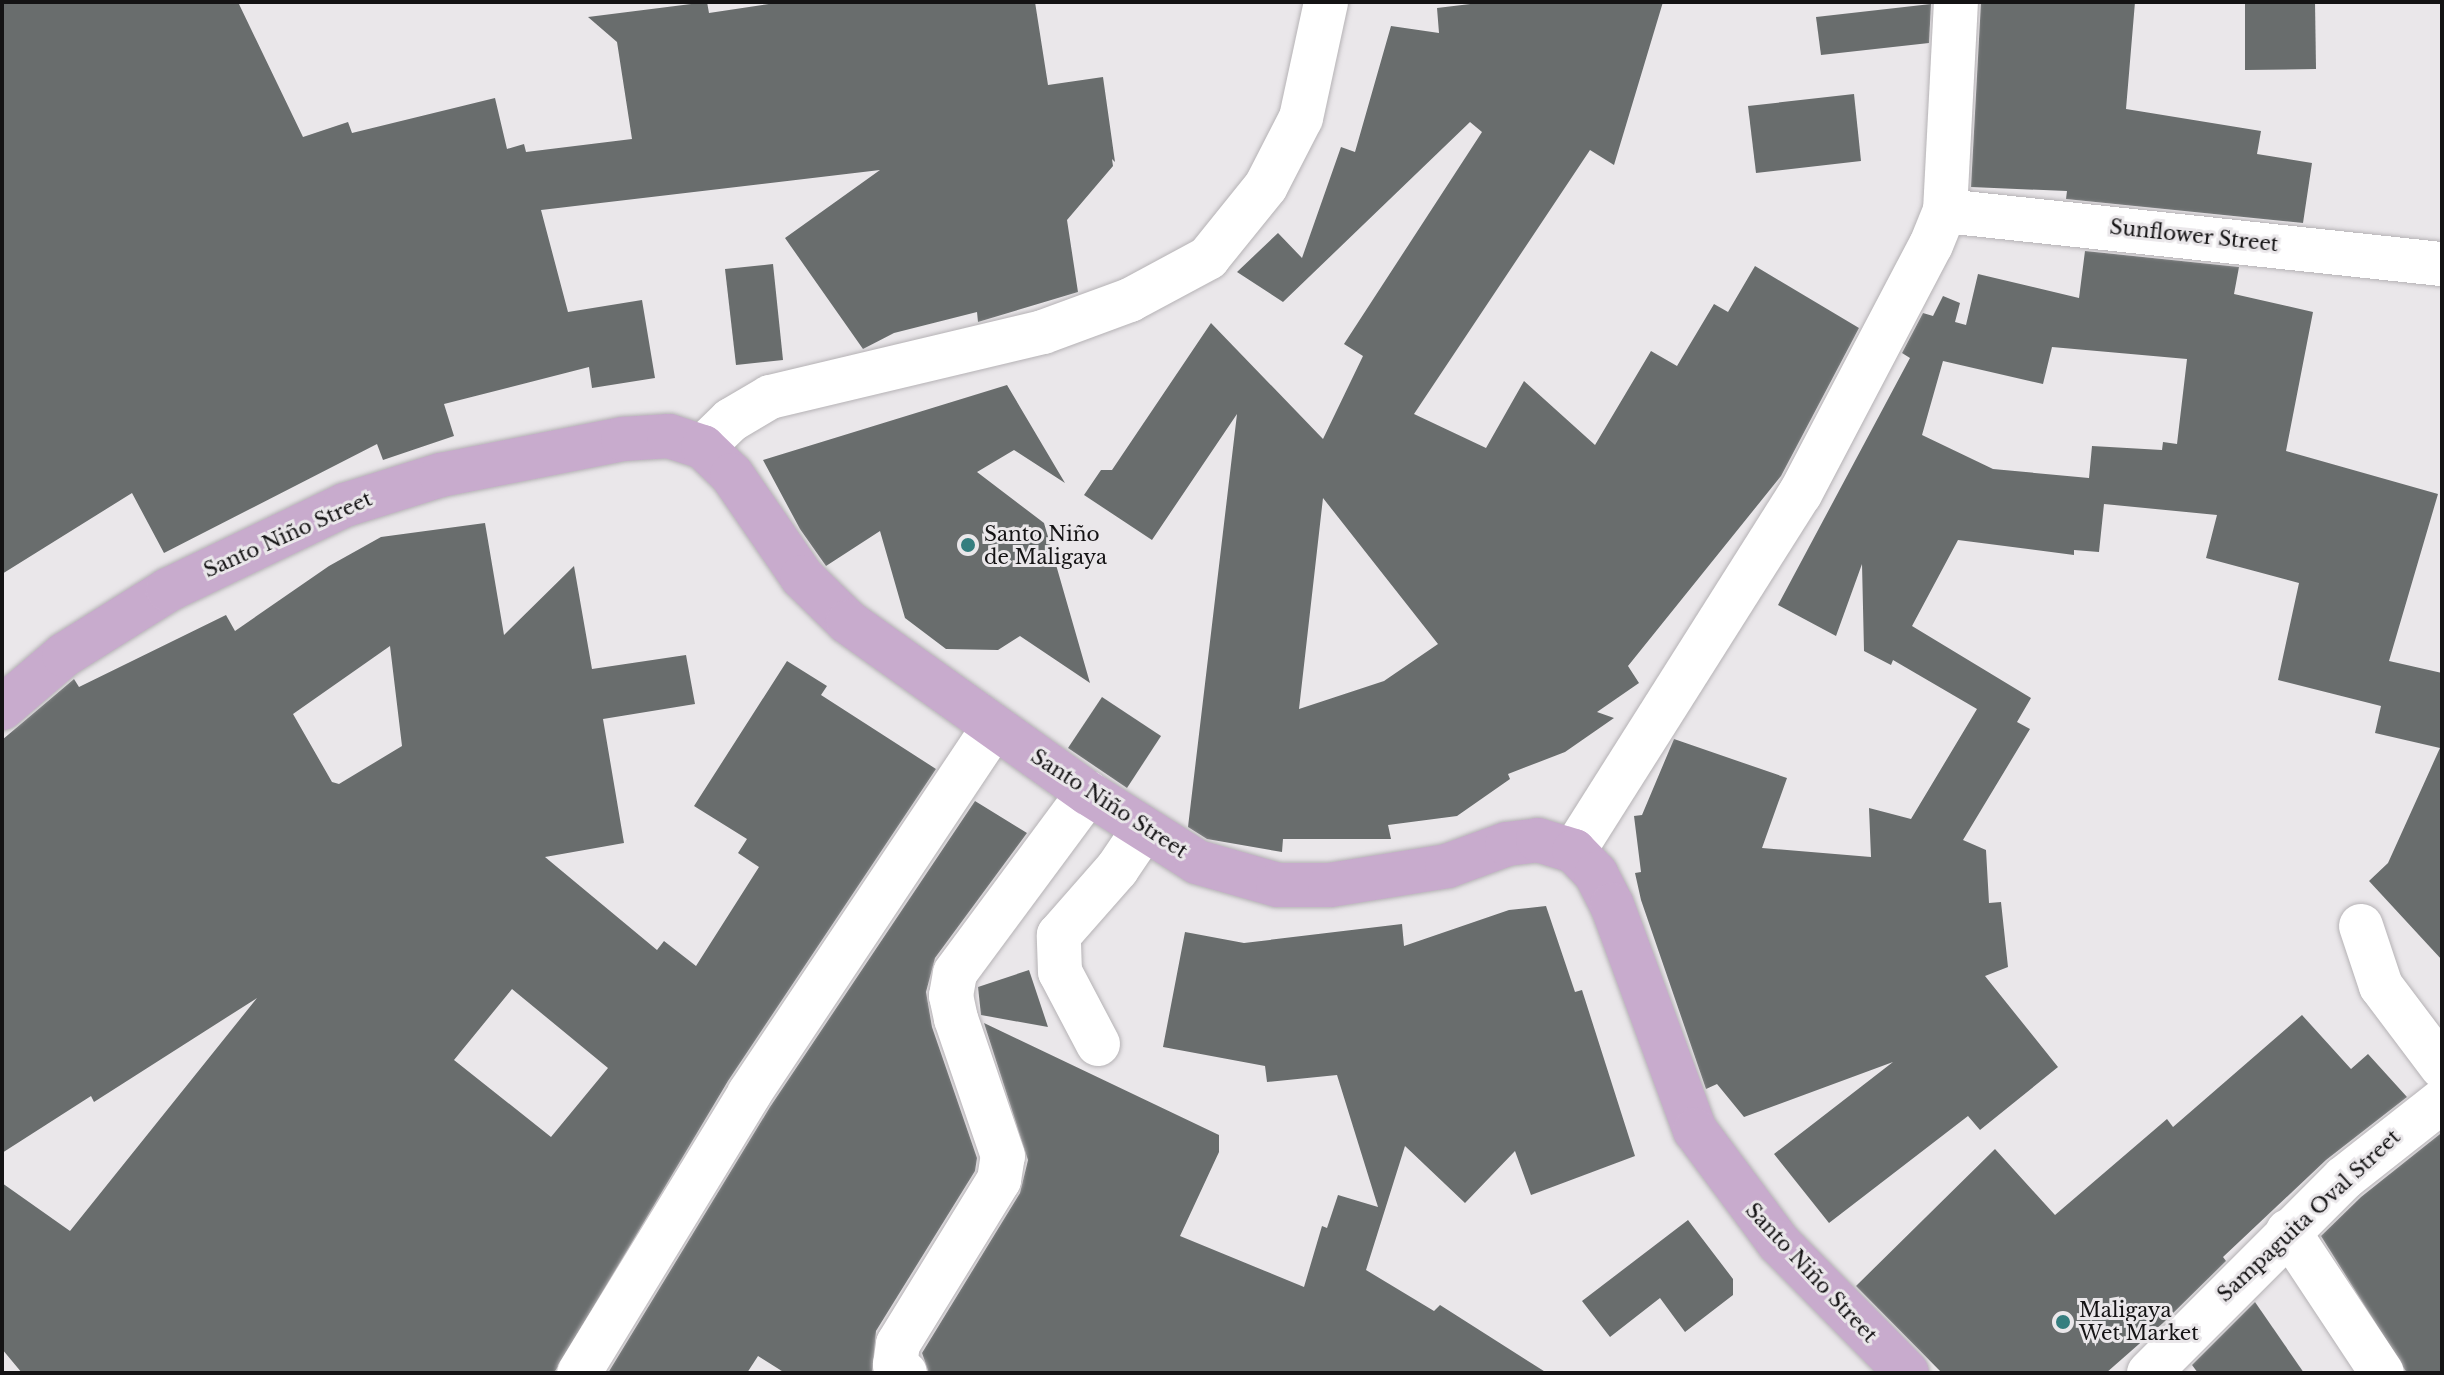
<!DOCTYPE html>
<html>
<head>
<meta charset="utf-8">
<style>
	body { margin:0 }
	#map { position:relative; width:2444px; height:1375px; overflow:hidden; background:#eae7ea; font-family:"Libre Baskerville",serif }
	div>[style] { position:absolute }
	.building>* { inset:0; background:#696d6d }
	.roads { filter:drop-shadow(0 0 2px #b5b2b5) drop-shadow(0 0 2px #b5b2b5) }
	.minor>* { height:44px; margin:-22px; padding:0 22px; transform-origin:22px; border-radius:22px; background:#fff }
	.major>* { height:44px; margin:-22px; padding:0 22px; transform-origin:22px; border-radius:22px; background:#c8abcd }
	.dots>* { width:22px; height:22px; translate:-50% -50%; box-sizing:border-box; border:4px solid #eae7ea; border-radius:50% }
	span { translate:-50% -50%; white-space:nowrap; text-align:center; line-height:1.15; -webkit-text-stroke:6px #eae7ea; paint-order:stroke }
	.street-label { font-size:20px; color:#141314 }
	.poi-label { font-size:20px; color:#141314 }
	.left { translate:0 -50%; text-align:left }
	.frame { position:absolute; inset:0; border:4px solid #141314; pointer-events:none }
</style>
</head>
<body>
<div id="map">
	<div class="building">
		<i style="clip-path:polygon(2px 2px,238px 2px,303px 137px,348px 122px,352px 133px,495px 98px,507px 149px,524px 144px,526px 152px,632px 139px,617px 42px,588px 17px,707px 2px,709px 13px,782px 2px,1035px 2px,1048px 85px,1103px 77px,1115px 162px,1112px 159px,1113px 166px,1067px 220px,1078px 292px,978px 322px,977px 312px,894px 333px,863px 349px,785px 238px,880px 170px,541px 210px,568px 312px,642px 300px,655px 378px,592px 388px,589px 367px,444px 404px,454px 436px,383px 460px,377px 444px,164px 553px,132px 493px,2px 574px)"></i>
		<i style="clip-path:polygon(evenodd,1487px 2px,1663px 2px,1614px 165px,1590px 150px,1414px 414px,1486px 448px,1524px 381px,1595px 445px,1651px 351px,1677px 366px,1714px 304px,1728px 312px,1755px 266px,1859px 328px,1781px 476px,1628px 666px,1639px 683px,1597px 712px,1614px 718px,1565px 752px,1508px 774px,1510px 779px,1457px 816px,1388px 825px,1391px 839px,1283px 839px,1282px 852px,1207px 839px,1188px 827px,1237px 414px,1152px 540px,1084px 495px,1101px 470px,1112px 470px,1211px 323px,1323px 439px,1363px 356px,1344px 344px,1482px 132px,1470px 122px,1283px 302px,1237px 272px,1278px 233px,1302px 258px,1341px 147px,1355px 152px,1391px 26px,1439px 33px,1437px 8px,1487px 2px,1323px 498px,1438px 644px,1384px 681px,1299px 709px,1323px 498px)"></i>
		<i style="clip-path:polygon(1981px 2px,2135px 2px,2126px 109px,2261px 131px,2257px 154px,2312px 163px,2303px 223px,2066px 199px,2067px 191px,1971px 187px)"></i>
		<i style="clip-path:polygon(2245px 2px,2315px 2px,2316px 69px,2245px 70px)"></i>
		<i style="clip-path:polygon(1931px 4px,1929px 43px,1821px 55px,1816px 17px)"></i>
		<i style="clip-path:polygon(1854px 94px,1861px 161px,1756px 173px,1748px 106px)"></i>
		<i style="clip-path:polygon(evenodd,2085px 251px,2239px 267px,2234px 294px,2313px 312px,2286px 451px,2438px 494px,2389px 661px,2442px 673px,2442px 960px,2369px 881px,2388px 863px,2440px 748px,2375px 733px,2381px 706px,2278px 680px,2299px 583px,2206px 558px,2217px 515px,2104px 504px,2099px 552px,2074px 550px,2074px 555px,1958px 540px,1912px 626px,2031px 698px,2017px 722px,2030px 729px,1963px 840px,1986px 850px,1989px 903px,2001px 902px,2008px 967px,1985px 976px,2058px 1067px,1980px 1130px,1968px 1116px,1829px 1223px,1774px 1154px,1893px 1062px,1744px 1117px,1717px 1084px,1706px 1089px,1641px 900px,1635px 873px,1641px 872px,1634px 816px,1642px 815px,1674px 739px,1787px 778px,1762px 848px,1871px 857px,1869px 808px,1911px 819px,1977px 709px,1893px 660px,1891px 665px,1864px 651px,1862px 564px,1836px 636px,1778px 605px,1910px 358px,1902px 353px,1923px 313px,1933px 316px,1943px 296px,1960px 303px,1955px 322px,1966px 325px,1978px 274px,2079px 298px,2085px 251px,2052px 347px,2187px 359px,2177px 444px,2163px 442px,2162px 450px,2092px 446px,2089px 478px,1993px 469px,1922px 435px,1943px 361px,2043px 384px,2052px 347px)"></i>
		<i style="clip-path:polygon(773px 264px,783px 360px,736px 365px,725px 269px)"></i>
		<i style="clip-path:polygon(1007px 385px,1065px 483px,1014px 450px,977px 472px,1044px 523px,1090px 683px,1020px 636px,998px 650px,946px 649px,905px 618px,880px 531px,826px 566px,800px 529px,763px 460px)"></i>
		<i style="clip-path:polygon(evenodd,485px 523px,504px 635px,574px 566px,592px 669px,686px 655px,695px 704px,603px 719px,624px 843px,545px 857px,657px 950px,664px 941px,696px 966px,759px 867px,738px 853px,747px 839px,694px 806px,787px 661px,827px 686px,821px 695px,936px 769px,728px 1081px,554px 1373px,22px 1373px,2px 1349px,2px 1183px,70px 1231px,257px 998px,94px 1102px,91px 1096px,2px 1153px,2px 740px,74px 679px,79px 687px,226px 615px,235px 631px,329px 566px,381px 537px,485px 523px,390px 646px,402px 746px,339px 784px,332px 782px,293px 714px,390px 646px,485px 523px,512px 989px,608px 1068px,551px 1137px,454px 1060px,512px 989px)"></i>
		<i style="clip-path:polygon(1102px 697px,1161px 736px,1127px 788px,1068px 748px)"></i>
		<i style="clip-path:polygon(975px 801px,1027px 833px,935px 958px,926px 992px,932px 1027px,977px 1158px,975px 1171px,876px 1331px,872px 1373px,785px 1373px,758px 1356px,747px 1373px,608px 1373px,770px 1107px)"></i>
		<i style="clip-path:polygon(1546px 906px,1575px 992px,1582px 990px,1635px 1156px,1531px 1195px,1515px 1151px,1465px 1203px,1405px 1146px,1366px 1270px,1434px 1311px,1440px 1305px,1547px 1373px,929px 1373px,922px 1353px,1020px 1193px,1028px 1160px,984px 1023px,1219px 1135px,1219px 1152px,1180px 1236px,1304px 1287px,1322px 1226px,1327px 1228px,1338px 1195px,1378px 1207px,1337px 1075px,1267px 1082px,1265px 1066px,1163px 1047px,1185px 932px,1244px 943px,1402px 924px,1404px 946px,1509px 910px)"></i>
		<i style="clip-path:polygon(1029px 970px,1048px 1027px,981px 1015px,978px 987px)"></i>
		<i style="clip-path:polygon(2302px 1015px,2351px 1069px,2368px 1054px,2407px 1097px,2326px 1160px,2223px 1257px,2226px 1261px,2163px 1323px,2106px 1373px,1942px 1373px,1856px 1286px,1995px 1149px,2055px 1215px,2167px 1119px,2173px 1127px)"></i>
		<i style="clip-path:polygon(2440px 1134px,2442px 1373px,2407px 1373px,2321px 1236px,2361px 1197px)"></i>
		<i style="clip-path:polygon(1688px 1220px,1733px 1279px,1733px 1295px,1685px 1332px,1660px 1298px,1610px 1337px,1582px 1301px)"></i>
		<i style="clip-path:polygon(2255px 1302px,2304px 1373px,2198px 1373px,2192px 1365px)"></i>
	</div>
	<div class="roads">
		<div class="minor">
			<i style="left:1945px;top:211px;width:500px;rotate:6.1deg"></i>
			<i style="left:703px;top:447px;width:39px;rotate:-44deg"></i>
			<i style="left:731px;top:420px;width:45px;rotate:-30.5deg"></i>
			<i style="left:770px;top:397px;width:281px;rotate:-13.4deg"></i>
			<i style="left:1043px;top:332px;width:93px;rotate:-20.2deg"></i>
			<i style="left:1130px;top:300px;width:89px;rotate:-28.3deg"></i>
			<i style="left:1208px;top:258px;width:92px;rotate:-51.1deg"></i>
			<i style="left:1266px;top:186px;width:76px;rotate:-62.8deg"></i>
			<i style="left:1301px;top:118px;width:119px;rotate:-77.8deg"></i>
			<i style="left:1574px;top:851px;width:423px;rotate:-57.7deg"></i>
			<i style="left:1800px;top:494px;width:281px;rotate:-62.3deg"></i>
			<i style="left:1931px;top:245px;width:37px;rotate:-68deg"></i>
			<i style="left:1945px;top:211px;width:209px;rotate:-87deg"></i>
			<i style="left:2361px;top:926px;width:63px;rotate:71.6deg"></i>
			<i style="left:2381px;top:986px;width:101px;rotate:53deg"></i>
			<i style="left:1098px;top:1044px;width:81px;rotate:-117.8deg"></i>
			<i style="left:1060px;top:972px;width:37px;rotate:-92deg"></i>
			<i style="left:1059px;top:935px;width:88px;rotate:-48.7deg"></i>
			<i style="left:1117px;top:869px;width:48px;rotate:-56deg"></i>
			<i style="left:2288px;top:1231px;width:170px;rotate:56.5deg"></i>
			<i style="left:579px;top:1373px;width:327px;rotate:-58.6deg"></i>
			<i style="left:749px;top:1094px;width:441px;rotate:-56.3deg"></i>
			<i style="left:905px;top:1373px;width:13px;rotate:-141deg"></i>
			<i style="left:895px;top:1365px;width:21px;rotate:-82deg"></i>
			<i style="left:898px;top:1344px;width:193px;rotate:-58.4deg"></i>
			<i style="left:999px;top:1180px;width:24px;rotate:-81deg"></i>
			<i style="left:1003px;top:1156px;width:145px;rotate:-108.9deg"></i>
			<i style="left:956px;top:1019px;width:24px;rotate:-102deg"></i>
			<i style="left:951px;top:996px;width:23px;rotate:-80deg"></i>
			<i style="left:955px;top:973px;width:224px;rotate:-53.5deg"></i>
			<i style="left:2149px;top:1373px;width:276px;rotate:-45deg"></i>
			<i style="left:2344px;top:1178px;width:125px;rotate:-38.2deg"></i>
		</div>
		<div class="major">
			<i style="left:2px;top:708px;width:82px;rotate:-40.5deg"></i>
			<i style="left:64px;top:655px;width:123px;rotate:-32deg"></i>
			<i style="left:168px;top:590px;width:196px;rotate:-25.7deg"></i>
			<i style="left:345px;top:505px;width:101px;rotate:-17.4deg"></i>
			<i style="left:441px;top:475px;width:186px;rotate:-11.2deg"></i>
			<i style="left:623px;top:439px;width:46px;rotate:-3.7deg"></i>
			<i style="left:669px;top:436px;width:36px;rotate:18deg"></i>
			<i style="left:703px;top:447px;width:40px;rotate:44deg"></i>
			<i style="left:732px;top:475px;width:124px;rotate:55.5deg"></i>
			<i style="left:802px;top:577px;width:64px;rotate:44.4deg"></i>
			<i style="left:848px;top:622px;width:295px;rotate:35.5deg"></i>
			<i style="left:1088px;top:793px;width:129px;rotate:32.3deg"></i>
			<i style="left:1197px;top:862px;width:84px;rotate:15.9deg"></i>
			<i style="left:1278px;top:885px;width:52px"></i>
			<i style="left:1330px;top:885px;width:119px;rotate:-9.2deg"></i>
			<i style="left:1447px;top:866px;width:64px;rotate:-20.1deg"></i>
			<i style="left:1507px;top:844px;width:31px;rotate:-7deg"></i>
			<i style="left:1538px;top:840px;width:38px;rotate:17deg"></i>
			<i style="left:1574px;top:851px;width:32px;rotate:46deg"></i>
			<i style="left:1596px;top:874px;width:35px;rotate:63deg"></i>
			<i style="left:1612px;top:905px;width:240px;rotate:69.8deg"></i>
			<i style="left:1695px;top:1130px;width:141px;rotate:53.4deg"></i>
			<i style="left:1779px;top:1243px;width:182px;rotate:45.4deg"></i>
		</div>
	</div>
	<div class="dots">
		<i style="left:968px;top:545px;background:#357e7f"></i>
		<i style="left:2063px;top:1322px;background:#357e7f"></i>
	</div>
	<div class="street-label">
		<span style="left:2194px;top:236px;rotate:6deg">Sunflower Street</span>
		<span style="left:288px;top:535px;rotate:-24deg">Santo Niño Street</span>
		<span style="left:1109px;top:804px;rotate:33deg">Santo Niño Street</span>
		<span style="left:2309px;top:1216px;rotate:-43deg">Sampaguita Oval Street</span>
		<span style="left:1811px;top:1273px;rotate:47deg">Santo Niño Street</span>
	</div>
	<div class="poi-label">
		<span class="left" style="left:984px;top:546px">Santo Niño<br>de Maligaya</span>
		<span class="left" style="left:2079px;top:1322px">Maligaya<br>Wet Market</span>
	</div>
	<div class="frame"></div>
</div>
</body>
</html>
